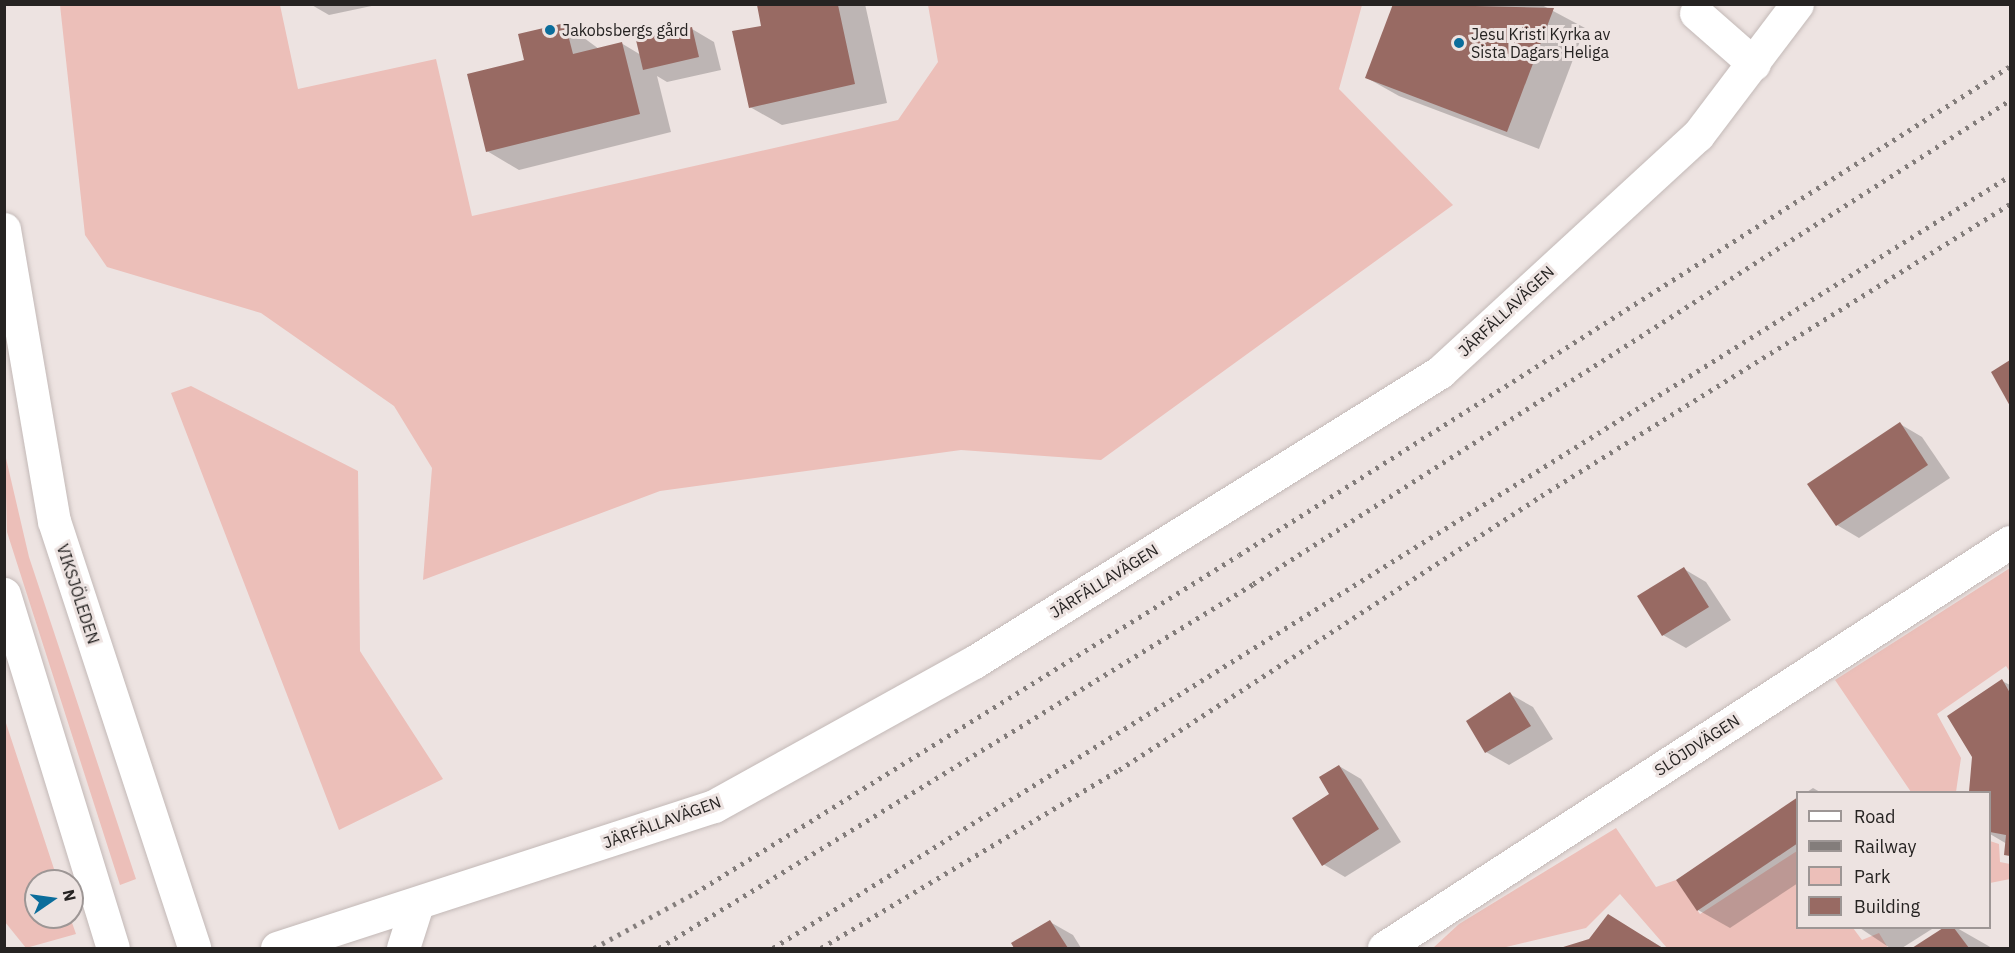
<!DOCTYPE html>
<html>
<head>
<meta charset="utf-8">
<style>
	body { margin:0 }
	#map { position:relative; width:2015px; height:953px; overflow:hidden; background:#ede3e1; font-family:"IBM Plex Sans",sans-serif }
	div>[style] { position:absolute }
	.green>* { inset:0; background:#ecbfb9 }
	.shadow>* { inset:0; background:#0003 }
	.building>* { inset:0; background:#986a63 }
	.roads { filter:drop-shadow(0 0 2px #c3b9b7) drop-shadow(0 0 2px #c3b9b7) }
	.minor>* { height:33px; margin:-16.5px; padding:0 16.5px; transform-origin:16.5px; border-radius:16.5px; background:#fff }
	.major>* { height:33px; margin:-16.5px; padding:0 16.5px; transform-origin:16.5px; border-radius:16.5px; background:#fff }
	.rail>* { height:4.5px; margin-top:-2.25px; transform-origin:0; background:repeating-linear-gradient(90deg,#837d7b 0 3px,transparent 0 9px) }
	.dots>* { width:16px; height:16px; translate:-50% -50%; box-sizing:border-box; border:3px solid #ede3e1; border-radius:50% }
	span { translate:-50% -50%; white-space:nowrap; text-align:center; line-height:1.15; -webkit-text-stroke:6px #ede3e1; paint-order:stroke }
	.poi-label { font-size:16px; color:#262322 }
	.left { translate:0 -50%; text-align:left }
	.street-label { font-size:16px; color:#262322 }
	.frame { position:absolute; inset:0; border:6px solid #262322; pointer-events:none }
	.legend { position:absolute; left:1796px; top:791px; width:195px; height:138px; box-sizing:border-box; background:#ede3e1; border:2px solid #9d9695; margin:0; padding:8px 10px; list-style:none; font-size:18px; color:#262322 }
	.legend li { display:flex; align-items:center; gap:12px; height:30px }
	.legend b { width:30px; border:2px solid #9d9695 }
	.north { position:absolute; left:24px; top:869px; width:60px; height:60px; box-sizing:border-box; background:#ede3e1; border:2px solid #9d9695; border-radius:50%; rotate:77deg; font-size:16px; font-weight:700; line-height:24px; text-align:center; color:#262322 }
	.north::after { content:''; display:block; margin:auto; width:21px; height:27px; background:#0b6d9b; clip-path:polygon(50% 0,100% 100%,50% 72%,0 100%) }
</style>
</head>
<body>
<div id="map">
	<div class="green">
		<i style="clip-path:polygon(60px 5px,280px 5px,298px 89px,436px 59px,472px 216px,898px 120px,938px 62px,928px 5px,1362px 5px,1339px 89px,1453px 205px,1101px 460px,961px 450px,660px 491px,423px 580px,432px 468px,394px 406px,261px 313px,107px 267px,85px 235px)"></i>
		<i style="clip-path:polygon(191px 386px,358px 471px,360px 651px,443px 779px,339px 830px,171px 393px)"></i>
		<i style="clip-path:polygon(5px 454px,29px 557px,136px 879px,120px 885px,7px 532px)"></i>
		<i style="clip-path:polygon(2010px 568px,2010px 672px,2006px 666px,1937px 714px,1961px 758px,1956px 792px,1911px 792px,1835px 680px)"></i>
		<i style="clip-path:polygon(4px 717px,58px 881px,36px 881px,36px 917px,70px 917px,76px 934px,26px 948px,5px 922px)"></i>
		<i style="clip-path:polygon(1616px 828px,1656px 887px,1676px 880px,1700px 914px,1797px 851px,1798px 928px,1853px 928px,1862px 940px,1879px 933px,1888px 948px,1667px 948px,1620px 894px,1586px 928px,1502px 948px,1433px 948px,1459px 924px)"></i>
		<i style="clip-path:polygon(1990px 841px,1999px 844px,2000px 862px,2010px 864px,2010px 879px,1990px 883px)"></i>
	</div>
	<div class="shadow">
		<i style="clip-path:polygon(310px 4px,381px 4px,329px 15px)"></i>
		<i style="clip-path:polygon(758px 4px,865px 4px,887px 103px,782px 125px,750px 107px,763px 27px)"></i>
		<i style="clip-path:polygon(1395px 4px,1540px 4px,1585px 28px,1539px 149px,1399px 96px,1367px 78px)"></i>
		<i style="clip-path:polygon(565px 24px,599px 49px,621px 43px,641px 55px,692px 29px,714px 42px,721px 70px,667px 82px,657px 76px,671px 132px,519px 170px,487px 151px,526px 61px)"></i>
		<i style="clip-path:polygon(2010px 362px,2010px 403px,1993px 373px)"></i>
		<i style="clip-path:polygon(1900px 424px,1922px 437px,1950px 478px,1859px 538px,1837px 525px)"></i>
		<i style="clip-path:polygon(1684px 569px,1706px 582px,1731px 620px,1686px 648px,1663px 635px)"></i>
		<i style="clip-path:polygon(2002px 681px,2010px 685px,2010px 857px,2007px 844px,1990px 834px,1990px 792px,1970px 792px,1974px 757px)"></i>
		<i style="clip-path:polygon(1510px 694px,1533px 707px,1553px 739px,1509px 765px,1486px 752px)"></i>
		<i style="clip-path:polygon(1339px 766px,1361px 779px,1401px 842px,1345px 877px,1323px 864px)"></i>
		<i style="clip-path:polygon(1813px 788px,1820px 792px,1807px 792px)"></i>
		<i style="clip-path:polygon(1798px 799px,1798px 883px,1730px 928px,1698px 910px)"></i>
		<i style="clip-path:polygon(1050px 922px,1073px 935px,1081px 948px,1016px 948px,1013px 943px)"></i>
		<i style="clip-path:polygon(1860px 928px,1930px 928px,1932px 929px,1902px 948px,1890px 948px)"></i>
		<i style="clip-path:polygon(1945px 928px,1957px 928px,1992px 948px,1915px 948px)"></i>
		<i style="clip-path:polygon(1648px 939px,1663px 948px,1564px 948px,1590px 940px)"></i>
	</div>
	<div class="building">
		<i style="clip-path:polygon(1393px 4px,1554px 8px,1507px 132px,1365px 78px)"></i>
		<i style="clip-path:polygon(757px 5px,838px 5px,855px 84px,749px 108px,732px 31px,761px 26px)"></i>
		<i style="clip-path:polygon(565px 23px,573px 54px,622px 42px,640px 114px,486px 152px,467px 74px,524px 60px,518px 34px)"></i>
		<i style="clip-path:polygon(692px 27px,699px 57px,643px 70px,636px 40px)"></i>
		<i style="clip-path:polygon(2010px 360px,2010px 406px,1991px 372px)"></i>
		<i style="clip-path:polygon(1900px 422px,1928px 465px,1836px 526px,1807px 484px)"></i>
		<i style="clip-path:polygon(1684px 567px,1709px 607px,1662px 636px,1637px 596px)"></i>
		<i style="clip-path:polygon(2002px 679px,2010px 693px,2010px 856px,2004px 855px,2006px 835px,1990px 832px,1990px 792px,1969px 792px,1972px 757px,1947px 716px)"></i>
		<i style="clip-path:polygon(1510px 692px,1531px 726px,1485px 753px,1466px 721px)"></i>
		<i style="clip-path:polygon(1339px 765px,1379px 829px,1322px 866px,1292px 818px,1329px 794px,1319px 777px)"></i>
		<i style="clip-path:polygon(1798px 797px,1798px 843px,1697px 911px,1676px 880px)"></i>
		<i style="clip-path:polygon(1608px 914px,1661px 947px,1660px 948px,1560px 948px,1589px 939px)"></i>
		<i style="clip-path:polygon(1050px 920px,1068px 948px,1014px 948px,1011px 943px)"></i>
		<i style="clip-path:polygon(1943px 928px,1954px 928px,1969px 948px,1912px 948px)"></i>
	</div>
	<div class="roads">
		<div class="minor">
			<i style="left:1696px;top:13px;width:77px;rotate:41.3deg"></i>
			<i style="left:277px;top:948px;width:459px;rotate:-18deg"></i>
			<i style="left:714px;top:806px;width:297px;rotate:-29deg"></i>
			<i style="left:974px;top:662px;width:549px;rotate:-31.89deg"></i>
			<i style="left:1440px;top:372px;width:350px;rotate:-42.6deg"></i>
			<i style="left:1698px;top:135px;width:164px;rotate:-52.9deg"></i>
			<i style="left:403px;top:948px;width:46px;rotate:-72.3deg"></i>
			<i style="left:1384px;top:948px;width:746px;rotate:-32.97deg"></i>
		</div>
		<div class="major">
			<i style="left:4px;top:229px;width:296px;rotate:80.3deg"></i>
			<i style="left:54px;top:521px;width:449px;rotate:71.8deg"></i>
			<i style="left:4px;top:594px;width:370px;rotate:72.9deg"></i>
		</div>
	</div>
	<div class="rail">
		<i style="left:594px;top:948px;width:115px;rotate:-28.6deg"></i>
		<i style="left:695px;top:893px;width:640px;rotate:-31.85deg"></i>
		<i style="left:1239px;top:555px;width:913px;rotate:-32.38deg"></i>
		<i style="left:659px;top:948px;width:697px;rotate:-31.5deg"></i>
		<i style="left:1253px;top:584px;width:899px;rotate:-32.59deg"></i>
		<i style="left:773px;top:948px;width:1458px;rotate:-31.97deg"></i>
		<i style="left:821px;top:948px;width:347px;rotate:-30.9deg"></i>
		<i style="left:1119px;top:770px;width:503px;rotate:-33deg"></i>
		<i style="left:1541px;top:496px;width:552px;rotate:-31.91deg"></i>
	</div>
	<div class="dots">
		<i style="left:550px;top:30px;background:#0b6d9b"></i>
		<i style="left:1459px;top:43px;background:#0b6d9b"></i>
	</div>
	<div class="poi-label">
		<span class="left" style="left:562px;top:30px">Jakobsbergs gård</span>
		<span class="left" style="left:1471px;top:43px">Jesu Kristi Kyrka av<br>Sista Dagars Heliga</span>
	</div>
	<div class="street-label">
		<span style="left:1506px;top:311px;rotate:-43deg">JÄRFÄLLAVÄGEN</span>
		<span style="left:1104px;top:581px;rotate:-32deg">JÄRFÄLLAVÄGEN</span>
		<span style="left:78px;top:594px;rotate:72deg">VIKSJÖLEDEN</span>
		<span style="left:1697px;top:745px;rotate:-33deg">SLÖJDVÄGEN</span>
		<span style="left:662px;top:822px;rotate:-20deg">JÄRFÄLLAVÄGEN</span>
	</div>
	<div class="frame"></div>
	<ul class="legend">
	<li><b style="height:8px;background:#fff"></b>Road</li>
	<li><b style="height:8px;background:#837d7b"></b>Railway</li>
	<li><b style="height:16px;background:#ecbfb9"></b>Park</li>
	<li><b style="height:16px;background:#986a63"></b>Building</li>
	</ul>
	<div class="north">N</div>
</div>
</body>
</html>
